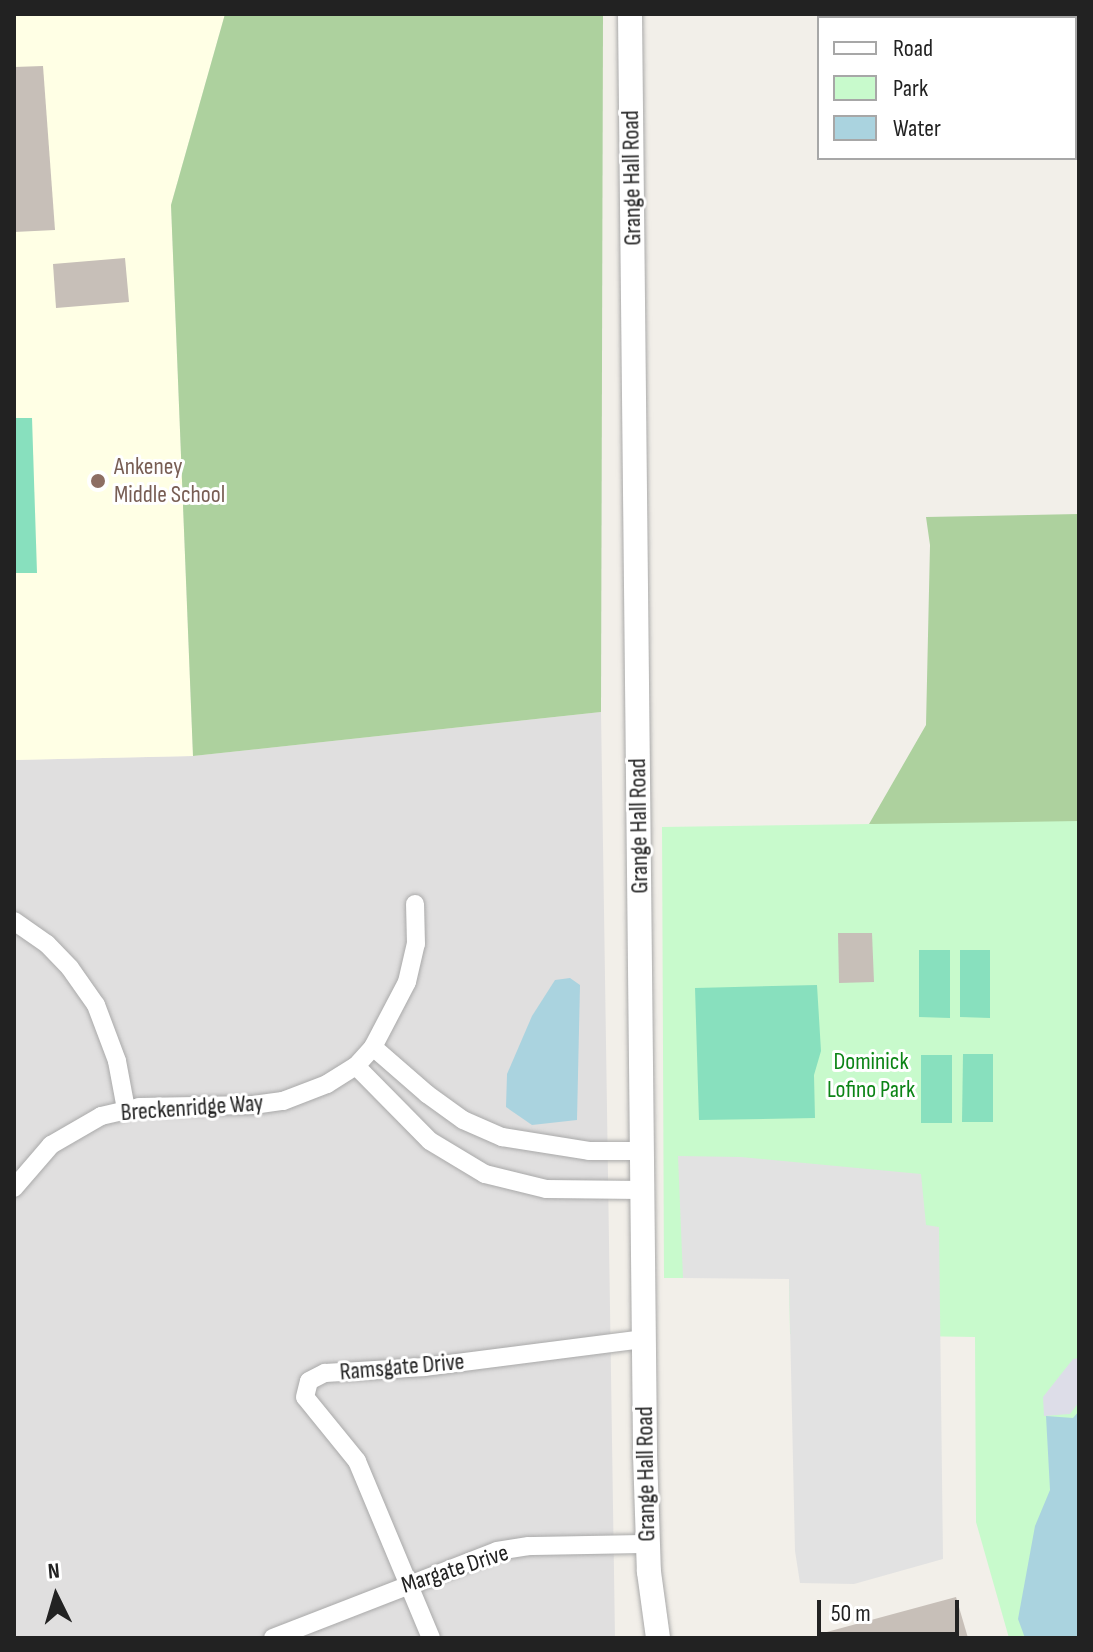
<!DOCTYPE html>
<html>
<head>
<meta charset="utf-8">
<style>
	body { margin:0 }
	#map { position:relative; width:1093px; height:1652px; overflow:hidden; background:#f2efe9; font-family:"Sofia Sans Condensed",sans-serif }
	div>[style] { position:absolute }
	.residential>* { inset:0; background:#e0dfdf }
	.education>* { inset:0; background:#ffffe5 }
	.forest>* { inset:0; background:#add19e }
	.park>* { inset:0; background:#c8facc }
	.pitch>* { inset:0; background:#88e0be }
	.parking>* { inset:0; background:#e2e2e2 }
	.plaza>* { inset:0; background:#dddde8 }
	.water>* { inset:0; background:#aad3df }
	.building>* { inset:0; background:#c7bfb8 }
	.roads { filter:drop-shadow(0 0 2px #a9a9a9) drop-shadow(0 0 2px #a9a9a9) }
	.minor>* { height:18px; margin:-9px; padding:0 9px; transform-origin:9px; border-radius:9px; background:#fff }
	.tertiary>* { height:24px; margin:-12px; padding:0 12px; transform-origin:12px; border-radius:12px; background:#fff }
	.dots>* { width:22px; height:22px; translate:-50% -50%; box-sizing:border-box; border:4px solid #fff; border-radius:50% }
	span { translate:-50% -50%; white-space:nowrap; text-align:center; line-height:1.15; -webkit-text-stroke:6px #fff; paint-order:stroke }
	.street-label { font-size:24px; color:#222 }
	.education-label { font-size:24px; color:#785e54 }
	.left { translate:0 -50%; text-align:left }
	.park-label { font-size:24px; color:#0c8416 }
	.frame { position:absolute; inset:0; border:16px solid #222; pointer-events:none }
	.legend { position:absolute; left:817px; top:16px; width:260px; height:144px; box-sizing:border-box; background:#fff; border:2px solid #a7a7a7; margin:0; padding:10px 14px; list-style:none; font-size:24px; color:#222 }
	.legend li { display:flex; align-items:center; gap:16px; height:40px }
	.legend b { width:40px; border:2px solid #a7a7a7 }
	.north { position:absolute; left:16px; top:1556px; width:80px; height:80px; -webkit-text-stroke:6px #fff; paint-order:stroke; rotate:355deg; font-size:22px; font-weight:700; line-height:32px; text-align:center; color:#222 }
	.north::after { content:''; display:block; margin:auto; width:28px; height:36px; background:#222; clip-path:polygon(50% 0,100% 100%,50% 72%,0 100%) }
	.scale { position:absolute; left:817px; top:1600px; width:142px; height:36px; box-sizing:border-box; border:4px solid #222; border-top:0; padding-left:10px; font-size:24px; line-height:28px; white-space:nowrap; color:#222; -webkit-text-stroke:6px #fff; paint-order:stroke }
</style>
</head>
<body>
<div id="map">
	<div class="residential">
		<i style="clip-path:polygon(601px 712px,615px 1638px,14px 1638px,14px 760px,193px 756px)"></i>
	</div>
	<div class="education">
		<i style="clip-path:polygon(14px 14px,225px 14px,171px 205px,193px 756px,14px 760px)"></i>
	</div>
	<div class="forest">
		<i style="clip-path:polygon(225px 14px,603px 14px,601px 712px,193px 756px,171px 205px)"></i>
		<i style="clip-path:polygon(1079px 514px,1079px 1177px,865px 831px,926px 725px,930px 545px,926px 517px)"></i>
	</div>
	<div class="park">
		<i style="clip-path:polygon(1079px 821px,1079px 1638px,1009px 1638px,976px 1522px,975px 1337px,790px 1334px,789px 1278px,664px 1278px,662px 827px)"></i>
	</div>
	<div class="pitch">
		<i style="clip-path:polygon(14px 418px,32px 418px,37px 573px,14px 573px)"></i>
		<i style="clip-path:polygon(919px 950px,950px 950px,950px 1018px,919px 1017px)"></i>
		<i style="clip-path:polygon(960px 950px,990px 950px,990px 1018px,960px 1017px)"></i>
		<i style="clip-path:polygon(817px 985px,821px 1051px,814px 1075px,815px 1118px,699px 1120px,695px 988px)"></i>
		<i style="clip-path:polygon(963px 1054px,993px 1054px,993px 1122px,962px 1122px)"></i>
		<i style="clip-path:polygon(921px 1055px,952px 1055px,952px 1123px,921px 1123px)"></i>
	</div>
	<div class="parking">
		<i style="clip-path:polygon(678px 1156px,741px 1157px,921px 1174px,926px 1225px,939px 1227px,943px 1559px,854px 1584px,800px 1583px,795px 1551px,789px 1279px,683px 1278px)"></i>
	</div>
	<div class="plaza">
		<i style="clip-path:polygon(1079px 1358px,1079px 1402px,1070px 1414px,1044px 1416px,1043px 1397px,1073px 1359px)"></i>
	</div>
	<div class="water">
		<i style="clip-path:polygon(570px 978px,580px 985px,577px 1120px,532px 1125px,506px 1107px,507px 1074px,532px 1016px,555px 980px)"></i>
		<i style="clip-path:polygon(1079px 1411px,1079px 1638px,1025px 1638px,1018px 1619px,1035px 1526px,1050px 1490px,1046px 1416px,1073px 1418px)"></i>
	</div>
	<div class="building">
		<i style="clip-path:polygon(43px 66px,55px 230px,14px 232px,14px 67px)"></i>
		<i style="clip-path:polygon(125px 258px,129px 302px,56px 308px,53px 264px)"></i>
		<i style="clip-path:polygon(838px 933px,872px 933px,874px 982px,839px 983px)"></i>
		<i style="clip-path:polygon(956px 1597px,968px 1638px,823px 1638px,823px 1633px)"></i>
	</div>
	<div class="roads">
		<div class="minor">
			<i style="left:14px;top:921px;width:40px;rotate:34.9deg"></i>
			<i style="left:47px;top:944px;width:33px;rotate:46deg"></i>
			<i style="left:70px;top:968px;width:45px;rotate:54.9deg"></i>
			<i style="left:96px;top:1005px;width:60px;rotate:69.4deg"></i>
			<i style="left:117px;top:1061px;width:49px;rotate:79.4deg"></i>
			<i style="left:373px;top:1047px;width:72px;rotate:41deg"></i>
			<i style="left:427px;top:1094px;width:44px;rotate:35.8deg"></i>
			<i style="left:463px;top:1120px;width:43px;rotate:23.6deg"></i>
			<i style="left:502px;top:1137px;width:88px;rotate:9.1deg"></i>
			<i style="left:589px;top:1151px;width:53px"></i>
			<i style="left:356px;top:1066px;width:105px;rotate:45.4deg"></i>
			<i style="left:430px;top:1141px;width:64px;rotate:31deg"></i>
			<i style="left:485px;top:1174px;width:63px;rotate:13.8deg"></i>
			<i style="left:546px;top:1189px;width:96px;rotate:0.6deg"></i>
			<i style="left:14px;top:1188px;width:57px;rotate:-49.3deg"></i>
			<i style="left:51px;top:1145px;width:58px;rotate:-30.1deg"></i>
			<i style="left:101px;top:1116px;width:39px;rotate:-13deg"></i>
			<i style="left:139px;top:1107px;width:114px;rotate:-1deg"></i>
			<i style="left:253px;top:1105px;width:30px;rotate:-8deg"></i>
			<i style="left:283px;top:1101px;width:47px;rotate:-21.1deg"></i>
			<i style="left:327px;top:1084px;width:34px;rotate:-32deg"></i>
			<i style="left:356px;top:1066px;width:25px;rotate:-48deg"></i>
			<i style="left:373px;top:1047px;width:73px;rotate:-62.4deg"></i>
			<i style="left:407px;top:982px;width:39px;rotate:-77deg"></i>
			<i style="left:416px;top:944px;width:40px;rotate:-91.4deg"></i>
			<i style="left:273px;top:1638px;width:240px;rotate:-21.2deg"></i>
			<i style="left:497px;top:1551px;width:32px;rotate:-9deg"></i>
			<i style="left:529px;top:1546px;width:118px;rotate:-1deg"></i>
			<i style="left:431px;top:1638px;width:192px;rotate:-112.7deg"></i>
			<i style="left:357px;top:1461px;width:82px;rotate:-129.1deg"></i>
			<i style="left:305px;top:1397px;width:16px;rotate:-76deg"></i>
			<i style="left:309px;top:1381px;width:18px;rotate:-27deg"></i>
			<i style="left:325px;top:1373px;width:100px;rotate:-3.4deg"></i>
			<i style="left:425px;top:1367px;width:222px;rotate:-7.3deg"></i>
		</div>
		<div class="tertiary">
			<i style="left:630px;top:14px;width:1440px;rotate:89.4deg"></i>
			<i style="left:645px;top:1454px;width:118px;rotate:88.1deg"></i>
			<i style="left:649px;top:1572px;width:67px;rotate:82.2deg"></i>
		</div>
	</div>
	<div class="dots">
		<i style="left:98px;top:481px;background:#8d6e63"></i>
	</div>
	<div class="street-label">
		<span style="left:632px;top:178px;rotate:-91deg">Grange Hall Road</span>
		<span style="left:639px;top:826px;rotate:-91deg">Grange Hall Road</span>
		<span style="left:192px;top:1108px;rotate:-4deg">Breckenridge Way</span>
		<span style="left:402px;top:1367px;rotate:-5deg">Ramsgate Drive</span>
		<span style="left:646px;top:1474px;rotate:-91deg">Grange Hall Road</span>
		<span style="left:455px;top:1569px;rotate:-18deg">Margate Drive</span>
	</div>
	<div class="education-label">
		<span class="left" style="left:114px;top:481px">Ankeney<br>Middle School</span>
	</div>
	<div class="park-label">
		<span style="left:871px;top:1076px">Dominick<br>Lofino Park</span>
	</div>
	<div class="frame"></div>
	<ul class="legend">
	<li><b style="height:10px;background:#fff"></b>Road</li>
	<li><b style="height:22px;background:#c8facc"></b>Park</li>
	<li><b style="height:22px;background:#aad3df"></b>Water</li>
	</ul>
	<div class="north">N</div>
	<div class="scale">50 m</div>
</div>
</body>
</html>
